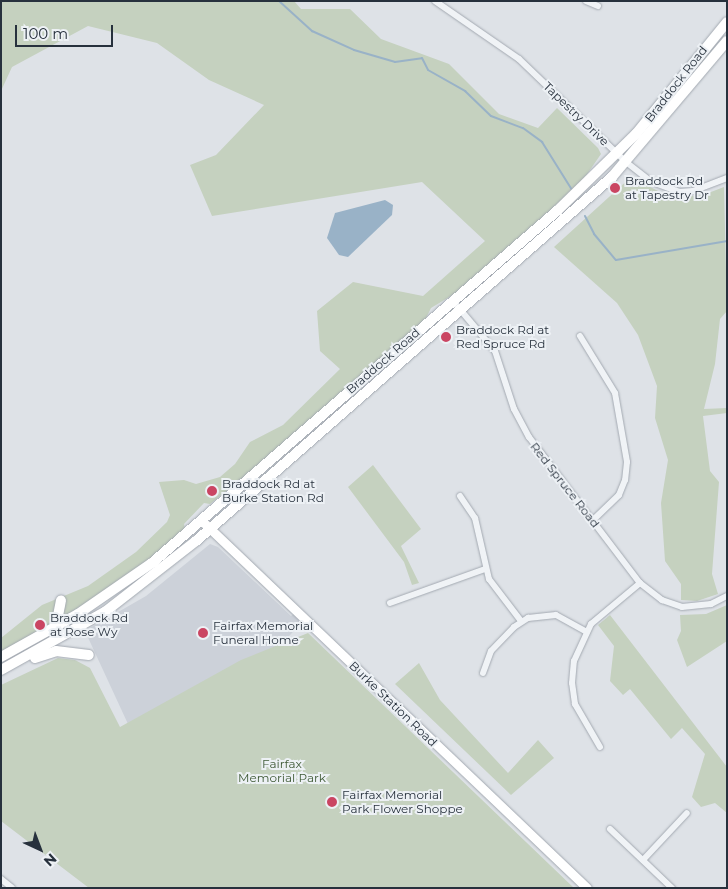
<!DOCTYPE html>
<html>
<head>
<meta charset="utf-8">
<style>
	body { margin:0 }
	#map { position:relative; width:728px; height:889px; overflow:hidden; background:#dee2e7; font-family:Montserrat,sans-serif }
	div>[style] { position:absolute }
	.built>* { inset:0; background:#ccd1d9 }
	.green>* { inset:0; background:#c5d1bf }
	.water>* { inset:0; background:#99b2c7 }
	.stream>* { height:2px; margin:-1px; padding:0 1px; transform-origin:1px; border-radius:1px; background:#99b2c7 }
	.roads { filter:drop-shadow(0 0 1px #a3a9b1) drop-shadow(0 0 1px #a3a9b1) }
	.street>* { height:6px; margin:-3px; padding:0 3px; transform-origin:3px; border-radius:3px; background:#f0f3f6 }
	.secondary>* { height:9px; margin:-4.5px; padding:0 4.5px; transform-origin:4.5px; border-radius:4.5px; background:#fff }
	.primary>* { height:10px; margin:-5px; padding:0 5px; transform-origin:5px; border-radius:5px; background:#fff }
	.dots>* { width:14px; height:14px; translate:-50% -50%; box-sizing:border-box; border:2px solid #edf1f5; border-radius:50% }
	span { translate:-50% -50%; white-space:nowrap; text-align:center; line-height:1.15; -webkit-text-stroke:4px #edf1f5; paint-order:stroke }
	.street-label { font-size:12px; color:#27313d }
	.poi-label { font-size:12px; color:#27313d }
	.left { translate:0 -50%; text-align:left }
	.park-label { font-size:12px; color:#3e5935 }
	.frame { position:absolute; inset:0; border:2px solid #27313d; pointer-events:none }
	.north { position:absolute; left:15px; top:824px; width:50px; height:50px; -webkit-text-stroke:4px #edf1f5; paint-order:stroke; rotate:137deg; font-size:14px; font-weight:700; line-height:20px; text-align:center; color:#27313d }
	.north::after { content:''; display:block; margin:auto; width:18px; height:22px; background:#27313d; clip-path:polygon(50% 0,100% 100%,50% 72%,0 100%) }
	.scale { position:absolute; left:15px; top:25px; width:98px; height:22px; box-sizing:border-box; border:2px solid #27313d; border-top:0; padding-left:6px; font-size:15px; line-height:18px; white-space:nowrap; color:#27313d; -webkit-text-stroke:4px #edf1f5; paint-order:stroke }
</style>
</head>
<body>
<div id="map">
	<div class="built">
		<i style="clip-path:polygon(210px 544px,218px 547px,291px 616px,296px 612px,304px 620px,250px 678px,134px 737px,85px 631px,146px 596px)"></i>
	</div>
	<div class="green">
		<i style="clip-path:polygon(1px 1px,294px 1px,301px 9px,350px 9px,381px 39px,449px 64px,499px 114px,538px 128px,557px 108px,598px 148px,601px 154px,581px 183px,459px 291px,431px 308px,425px 320px,280px 448px,210px 504px,204px 503px,184px 524px,185px 529px,140px 567px,82px 606px,1px 652px,1px 638px,42px 605px,88px 586px,136px 552px,167px 522px,170px 515px,159px 482px,184px 480px,196px 484px,220px 477px,235px 464px,250px 442px,283px 425px,340px 369px,320px 351px,317px 311px,353px 282px,423px 296px,485px 241px,422px 182px,212px 216px,190px 165px,216px 155px,264px 105px,209px 80px,157px 43px,88px 26px,12px 67px,1px 91px)"></i>
		<i style="clip-path:polygon(631px 177px,660px 192px,680px 197px,703px 195px,724px 187px,727px 311px,720px 319px,715px 364px,704px 409px,727px 408px,727px 413px,703px 416px,710px 471px,719px 482px,712px 574px,718px 594px,697px 601px,681px 600px,681px 584px,665px 561px,661px 503px,668px 460px,655px 418px,657px 386px,638px 335px,617px 303px,554px 247px)"></i>
		<i style="clip-path:polygon(373px 465px,421px 529px,401px 546px,419px 583px,412px 585px,404px 562px,348px 487px)"></i>
		<i style="clip-path:polygon(727px 605px,727px 641px,687px 667px,677px 640px,681px 631px,680px 615px,706px 614px)"></i>
		<i style="clip-path:polygon(610px 615px,727px 767px,727px 813px,715px 803px,701px 807px,692px 797px,705px 754px,682px 728px,671px 739px,630px 689px,623px 695px,610px 681px,614px 646px,598px 625px)"></i>
		<i style="clip-path:polygon(308px 633px,574px 888px,89px 888px,1px 821px,1px 685px,58px 658px,75px 660px,90px 668px,120px 727px,241px 660px)"></i>
		<i style="clip-path:polygon(419px 663px,440px 700px,508px 773px,538px 740px,554px 758px,511px 795px,395px 684px)"></i>
	</div>
	<div class="water">
		<i style="clip-path:polygon(385px 200px,393px 205px,392px 215px,348px 257px,339px 255px,327px 238px,335px 213px)"></i>
	</div>
	<div class="stream">
		<i style="left:279px;top:1px;width:45px;rotate:42.3deg"></i>
		<i style="left:312px;top:31px;width:46px;rotate:24.3deg"></i>
		<i style="left:354px;top:50px;width:43px;rotate:16.3deg"></i>
		<i style="left:395px;top:62px;width:27px;rotate:-8deg"></i>
		<i style="left:422px;top:58px;width:13px;rotate:63deg"></i>
		<i style="left:428px;top:70px;width:43px;rotate:29.6deg"></i>
		<i style="left:465px;top:91px;width:36px;rotate:44deg"></i>
		<i style="left:491px;top:116px;width:34px;rotate:21deg"></i>
		<i style="left:523px;top:128px;width:24px;rotate:36deg"></i>
		<i style="left:542px;top:142px;width:57px;rotate:58deg"></i>
		<i style="left:585px;top:216px;width:20px;rotate:63deg"></i>
		<i style="left:594px;top:234px;width:34px;rotate:50deg"></i>
		<i style="left:616px;top:260px;width:113px;rotate:-9.7deg"></i>
	</div>
	<div class="roads">
		<div class="street">
			<i style="left:435px;top:1px;width:102px;rotate:34.6deg"></i>
			<i style="left:519px;top:59px;width:149px;rotate:43.9deg"></i>
			<i style="left:626px;top:162px;width:33px;rotate:38deg"></i>
			<i style="left:652px;top:182px;width:29px;rotate:20deg"></i>
			<i style="left:679px;top:192px;width:14px;rotate:-4deg"></i>
			<i style="left:693px;top:191px;width:36px;rotate:-21deg"></i>
			<i style="left:586px;top:1px;width:13px;rotate:23deg"></i>
			<i style="left:453px;top:301px;width:65px;rotate:50deg"></i>
			<i style="left:495px;top:351px;width:61px;rotate:71.9deg"></i>
			<i style="left:514px;top:409px;width:32px;rotate:62deg"></i>
			<i style="left:529px;top:437px;width:183px;rotate:52.8deg"></i>
			<i style="left:640px;top:583px;width:28px;rotate:38deg"></i>
			<i style="left:662px;top:600px;width:21px;rotate:19deg"></i>
			<i style="left:682px;top:607px;width:29px;rotate:-6deg"></i>
			<i style="left:711px;top:604px;width:18px;rotate:-27deg"></i>
			<i style="left:580px;top:336px;width:67px;rotate:58.4deg"></i>
			<i style="left:615px;top:393px;width:70px;rotate:80.1deg"></i>
			<i style="left:627px;top:462px;width:18px;rotate:96deg"></i>
			<i style="left:625px;top:480px;width:16px;rotate:112deg"></i>
			<i style="left:619px;top:495px;width:36px;rotate:136deg"></i>
			<i style="left:460px;top:496px;width:27px;rotate:56deg"></i>
			<i style="left:475px;top:518px;width:63px;rotate:77.1deg"></i>
			<i style="left:489px;top:579px;width:53px;rotate:52.7deg"></i>
			<i style="left:390px;top:603px;width:101px;rotate:-19.7deg"></i>
			<i style="left:483px;top:673px;width:23px;rotate:-70deg"></i>
			<i style="left:491px;top:651px;width:33px;rotate:-46deg"></i>
			<i style="left:514px;top:627px;width:17px;rotate:-33deg"></i>
			<i style="left:528px;top:618px;width:28px;rotate:-6deg"></i>
			<i style="left:556px;top:615px;width:33px;rotate:29deg"></i>
			<i style="left:600px;top:747px;width:50px;rotate:-120.2deg"></i>
			<i style="left:575px;top:704px;width:21px;rotate:-98deg"></i>
			<i style="left:572px;top:683px;width:22px;rotate:-85deg"></i>
			<i style="left:574px;top:661px;width:41px;rotate:-65.3deg"></i>
			<i style="left:591px;top:624px;width:64px;rotate:-39.9deg"></i>
			<i style="left:610px;top:829px;width:86px;rotate:43.6deg"></i>
			<i style="left:643px;top:860px;width:64px;rotate:-46.9deg"></i>
			<i style="left:1px;top:879px;width:14px;rotate:39deg"></i>
		</div>
		<div class="secondary">
			<i style="left:201px;top:520px;width:533px;rotate:43.63deg"></i>
		</div>
		<div class="primary">
			<i style="left:56px;top:626px;width:26px;rotate:-79deg"></i>
			<i style="left:1px;top:657px;width:88px;rotate:-29.2deg"></i>
			<i style="left:78px;top:614px;width:90px;rotate:-34.6deg"></i>
			<i style="left:152px;top:563px;width:537px;rotate:-41deg"></i>
			<i style="left:557px;top:211px;width:110px;rotate:-44.3deg"></i>
			<i style="left:636px;top:134px;width:144px;rotate:-50.9deg"></i>
			<i style="left:35px;top:658px;width:22px;rotate:-18deg"></i>
			<i style="left:56px;top:651px;width:33px;rotate:7deg"></i>
			<i style="left:1px;top:670px;width:120px;rotate:-29.3deg"></i>
			<i style="left:106px;top:611px;width:114px;rotate:-37.9deg"></i>
			<i style="left:196px;top:541px;width:553px;rotate:-41.19deg"></i>
			<i style="left:612px;top:177px;width:178px;rotate:-49.8deg"></i>
		</div>
	</div>
	<div class="dots">
		<i style="left:615px;top:188px;background:#ca4562"></i>
		<i style="left:446px;top:337px;background:#ca4562"></i>
		<i style="left:212px;top:491px;background:#ca4562"></i>
		<i style="left:40px;top:625px;background:#ca4562"></i>
		<i style="left:203px;top:633px;background:#ca4562"></i>
		<i style="left:332px;top:802px;background:#ca4562"></i>
	</div>
	<div class="street-label">
		<span style="left:676px;top:84px;rotate:-52deg">Braddock Road</span>
		<span style="left:576px;top:114px;rotate:44deg">Tapestry Drive</span>
		<span style="left:383px;top:361px;rotate:-41deg">Braddock Road</span>
		<span style="left:565px;top:485px;rotate:52deg">Red Spruce Road</span>
		<span style="left:393px;top:704px;rotate:44deg">Burke Station Road</span>
	</div>
	<div class="poi-label">
		<span class="left" style="left:625px;top:188px">Braddock Rd<br>at Tapestry Dr</span>
		<span class="left" style="left:456px;top:337px">Braddock Rd at<br>Red Spruce Rd</span>
		<span class="left" style="left:222px;top:491px">Braddock Rd at<br>Burke Station Rd</span>
		<span class="left" style="left:50px;top:625px">Braddock Rd<br>at Rose Wy</span>
		<span class="left" style="left:213px;top:633px">Fairfax Memorial<br>Funeral Home</span>
		<span class="left" style="left:342px;top:802px">Fairfax Memorial<br>Park Flower Shoppe</span>
	</div>
	<div class="park-label">
		<span style="left:282px;top:771px">Fairfax<br>Memorial Park</span>
	</div>
	<div class="frame"></div>
	<div class="north">N</div>
	<div class="scale">100 m</div>
</div>
</body>
</html>
